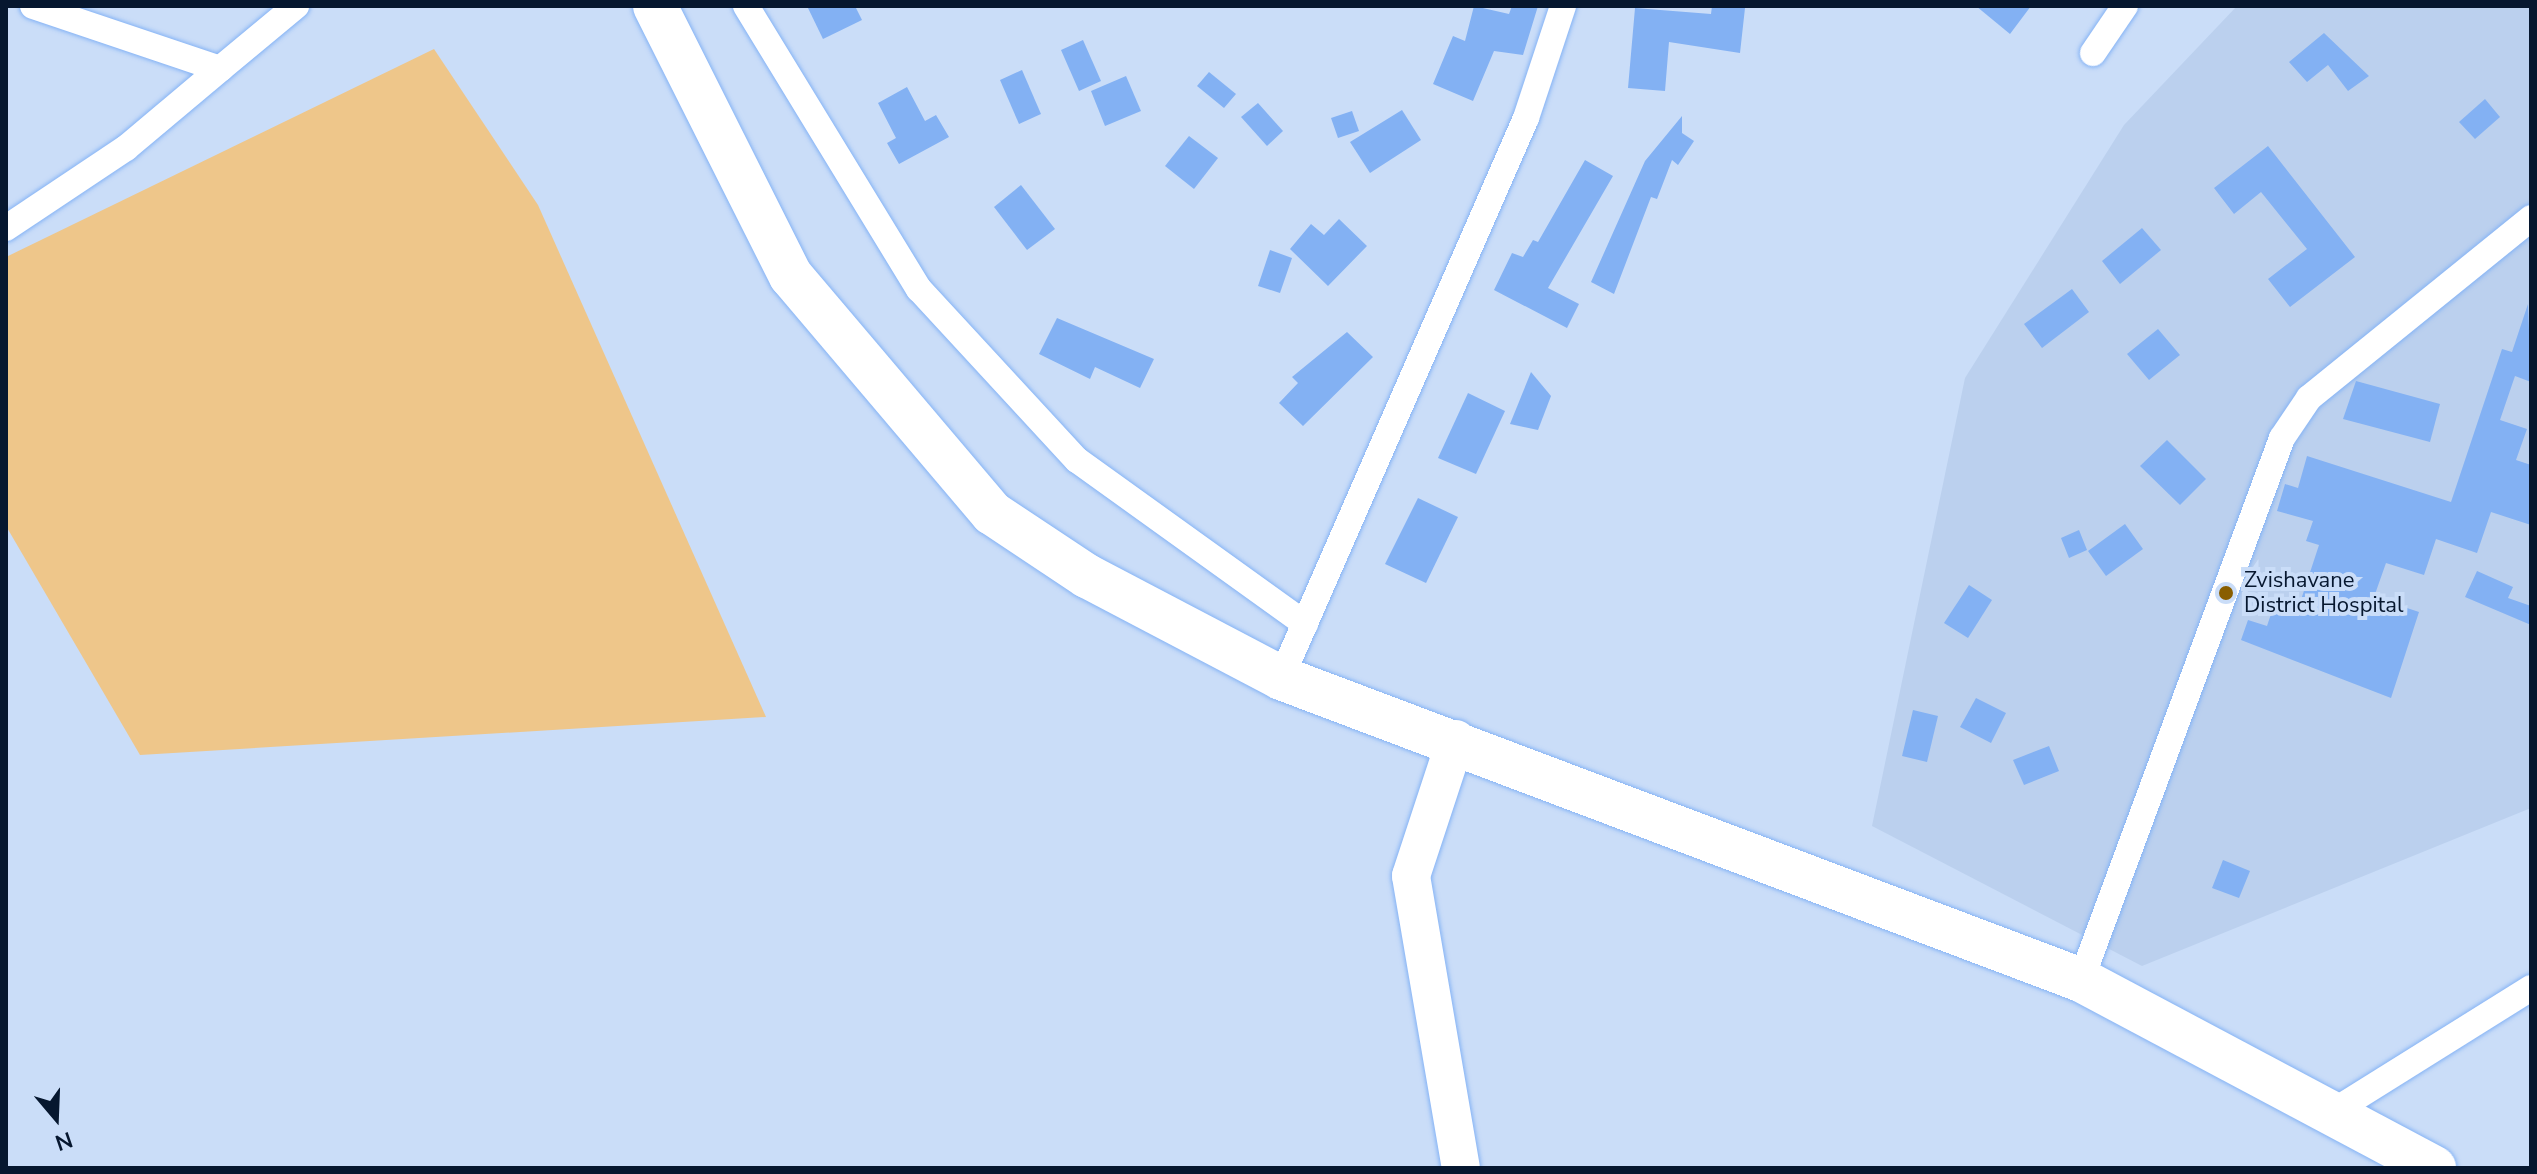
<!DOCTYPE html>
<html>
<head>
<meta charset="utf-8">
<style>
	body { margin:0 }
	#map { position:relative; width:2537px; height:1174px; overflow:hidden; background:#caddf8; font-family:"Nunito Sans",sans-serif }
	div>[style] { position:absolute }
	.built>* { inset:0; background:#bbd0ee }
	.green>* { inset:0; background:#eec68a }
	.building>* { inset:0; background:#83b1f3 }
	.roads { filter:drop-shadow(0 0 2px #85b3f5) drop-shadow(0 0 2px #85b3f5) }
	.street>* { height:26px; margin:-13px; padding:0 13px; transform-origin:13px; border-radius:13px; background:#fff }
	.secondary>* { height:38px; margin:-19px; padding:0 19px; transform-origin:19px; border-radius:19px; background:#fff }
	.highway>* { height:44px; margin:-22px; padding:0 22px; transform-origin:22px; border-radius:22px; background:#fff }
	.dots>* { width:22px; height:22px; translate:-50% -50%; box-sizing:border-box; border:4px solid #caddf8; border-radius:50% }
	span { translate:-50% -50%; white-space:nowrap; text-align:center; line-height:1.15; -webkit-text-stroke:8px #caddf8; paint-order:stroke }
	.poi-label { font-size:22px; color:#06172f }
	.left { translate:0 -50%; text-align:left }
	.frame { position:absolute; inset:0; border:8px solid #06172f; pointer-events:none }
	.north { position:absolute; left:16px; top:1078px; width:80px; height:80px; -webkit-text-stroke:6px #caddf8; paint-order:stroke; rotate:161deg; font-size:22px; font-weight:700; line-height:32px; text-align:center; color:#06172f }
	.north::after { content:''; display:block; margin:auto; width:28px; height:36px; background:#06172f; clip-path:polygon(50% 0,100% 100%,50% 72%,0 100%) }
</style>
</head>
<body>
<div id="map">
	<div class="built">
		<i style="clip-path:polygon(2237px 6px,2531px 6px,2531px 808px,2142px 966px,1872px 826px,1965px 378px,2124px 125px)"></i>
	</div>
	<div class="green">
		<i style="clip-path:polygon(434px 49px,538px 205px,766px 717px,140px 755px,6px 526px,6px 257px)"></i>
	</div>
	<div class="building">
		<i style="clip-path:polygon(807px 6px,855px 6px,862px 20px,823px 39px)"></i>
		<i style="clip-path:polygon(1474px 6px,1509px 14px,1512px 6px,1538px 6px,1523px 55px,1494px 51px,1473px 101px,1433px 84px,1453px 36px,1465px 41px)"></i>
		<i style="clip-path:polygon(1712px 6px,1745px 8px,1740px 53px,1669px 42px,1665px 91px,1628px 88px,1635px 8px,1711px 14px)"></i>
		<i style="clip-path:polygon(1976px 6px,2031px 6px,2010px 34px)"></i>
		<i style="clip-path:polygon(2324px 33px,2369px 76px,2348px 91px,2328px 65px,2307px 82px,2289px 62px)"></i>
		<i style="clip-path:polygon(1083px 40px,1101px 81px,1079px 91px,1061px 50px)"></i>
		<i style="clip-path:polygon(1022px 70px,1041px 114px,1019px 124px,1000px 80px)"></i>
		<i style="clip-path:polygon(1209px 72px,1236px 94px,1224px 108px,1197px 86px)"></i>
		<i style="clip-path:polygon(1126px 76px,1141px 111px,1105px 126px,1091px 91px)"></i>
		<i style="clip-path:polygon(907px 87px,925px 121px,936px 115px,949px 137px,899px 164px,887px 143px,896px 138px,878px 103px)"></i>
		<i style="clip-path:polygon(2485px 99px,2500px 117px,2475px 139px,2459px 122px)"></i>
		<i style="clip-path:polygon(1258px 103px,1283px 131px,1267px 146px,1241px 117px)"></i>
		<i style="clip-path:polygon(1402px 110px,1421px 140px,1370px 173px,1350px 142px)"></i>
		<i style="clip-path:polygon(1352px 111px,1359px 131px,1338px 138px,1331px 118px)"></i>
		<i style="clip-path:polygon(1682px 116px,1682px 133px,1694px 141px,1678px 165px,1672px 160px,1657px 199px,1651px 197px,1614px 294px,1591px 282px,1645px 161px)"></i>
		<i style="clip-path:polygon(1189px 136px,1218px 158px,1194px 189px,1165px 166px)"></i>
		<i style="clip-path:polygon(2268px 146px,2355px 257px,2290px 307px,2268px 279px,2307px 249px,2261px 192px,2234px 214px,2214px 188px)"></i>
		<i style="clip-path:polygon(1585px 160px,1613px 176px,1548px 288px,1579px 304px,1567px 328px,1494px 290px,1512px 253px,1523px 257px,1533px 240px,1538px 242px)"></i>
		<i style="clip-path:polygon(1021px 185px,1055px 229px,1027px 250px,994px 207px)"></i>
		<i style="clip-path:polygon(1339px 219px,1367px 246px,1328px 286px,1290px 249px,1311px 224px,1324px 235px)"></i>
		<i style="clip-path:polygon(2142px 228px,2161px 250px,2120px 284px,2102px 261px)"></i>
		<i style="clip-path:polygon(1270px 250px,1292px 258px,1280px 293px,1258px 286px)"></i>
		<i style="clip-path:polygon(2072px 289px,2089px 312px,2042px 348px,2024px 324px)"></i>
		<i style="clip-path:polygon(2528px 304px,2531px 382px,2515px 376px,2500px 420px,2527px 429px,2516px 460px,2531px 465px,2531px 525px,2491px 512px,2477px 553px,2436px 539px,2424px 575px,2386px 563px,2374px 597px,2419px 612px,2391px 698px,2241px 640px,2248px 620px,2267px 626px,2273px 608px,2296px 615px,2319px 545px,2306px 541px,2313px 521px,2277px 511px,2285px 484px,2298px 488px,2307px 456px,2451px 502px,2502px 349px,2512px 352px)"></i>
		<i style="clip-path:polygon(1057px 318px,1154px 359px,1140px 388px,1095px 367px,1090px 379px,1039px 354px)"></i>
		<i style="clip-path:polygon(2158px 329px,2180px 355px,2149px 380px,2127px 354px)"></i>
		<i style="clip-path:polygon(1347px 332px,1373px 357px,1303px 426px,1279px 403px,1298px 383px,1292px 377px)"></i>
		<i style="clip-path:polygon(1531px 372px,1551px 396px,1538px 430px,1510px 424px)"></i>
		<i style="clip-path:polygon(2356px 381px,2440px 404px,2430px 442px,2343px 419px)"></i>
		<i style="clip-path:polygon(1468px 393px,1505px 411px,1476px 474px,1438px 458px)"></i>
		<i style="clip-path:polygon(2167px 440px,2206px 479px,2180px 505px,2140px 466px)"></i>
		<i style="clip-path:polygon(1418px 498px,1458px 517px,1426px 583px,1385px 564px)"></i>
		<i style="clip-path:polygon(2125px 524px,2143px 549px,2106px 576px,2088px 551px)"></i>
		<i style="clip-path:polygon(2079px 530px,2087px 550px,2069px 558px,2061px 538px)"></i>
		<i style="clip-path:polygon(2477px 571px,2513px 587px,2508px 598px,2531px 606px,2531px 625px,2465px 597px)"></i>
		<i style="clip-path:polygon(1969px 585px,1992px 600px,1968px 638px,1944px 623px)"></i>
		<i style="clip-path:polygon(1976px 698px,2006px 713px,1991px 743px,1960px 727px)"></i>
		<i style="clip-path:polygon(1913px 710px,1938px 716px,1927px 762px,1902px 756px)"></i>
		<i style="clip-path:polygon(2049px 746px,2059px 771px,2024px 785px,2013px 760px)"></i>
		<i style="clip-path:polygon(2223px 860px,2250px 871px,2239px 898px,2212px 888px)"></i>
	</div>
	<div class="roads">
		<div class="street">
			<i style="left:33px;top:6px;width:197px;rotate:18.6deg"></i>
			<i style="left:220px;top:69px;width:99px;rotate:-39.7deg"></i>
			<i style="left:746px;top:6px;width:332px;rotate:58.6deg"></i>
			<i style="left:919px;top:289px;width:233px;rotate:47.3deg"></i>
			<i style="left:1077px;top:460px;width:281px;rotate:35.7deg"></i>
			<i style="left:2093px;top:53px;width:57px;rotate:-55.8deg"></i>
			<i style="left:6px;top:228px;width:144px;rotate:-33.7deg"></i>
			<i style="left:126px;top:148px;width:123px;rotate:-40deg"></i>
			<i style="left:1281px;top:678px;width:611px;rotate:-66.37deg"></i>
			<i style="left:1526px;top:118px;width:118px;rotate:-71.7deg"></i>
			<i style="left:2081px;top:980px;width:578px;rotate:-69.65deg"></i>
			<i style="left:2282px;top:438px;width:48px;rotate:-56deg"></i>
			<i style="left:2309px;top:398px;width:286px;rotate:-39deg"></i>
			<i style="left:2331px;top:1113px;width:236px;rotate:-32deg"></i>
		</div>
		<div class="secondary">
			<i style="left:1456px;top:739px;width:144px;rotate:108.2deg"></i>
			<i style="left:1411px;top:876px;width:296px;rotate:80.3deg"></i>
		</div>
		<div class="highway">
			<i style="left:655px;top:6px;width:302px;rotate:63.3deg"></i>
			<i style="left:791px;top:276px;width:311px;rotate:49.7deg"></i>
			<i style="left:992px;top:513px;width:114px;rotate:33.6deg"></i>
			<i style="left:1087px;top:576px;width:219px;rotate:27.7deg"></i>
			<i style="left:1281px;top:678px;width:855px;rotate:20.68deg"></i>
			<i style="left:2081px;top:980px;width:400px;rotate:28deg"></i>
		</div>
	</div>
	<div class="dots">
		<i style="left:2226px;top:593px;background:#895e00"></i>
	</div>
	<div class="poi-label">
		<span class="left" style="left:2244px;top:593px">Zvishavane<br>District Hospital</span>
	</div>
	<div class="frame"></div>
	<div class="north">N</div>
</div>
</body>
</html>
